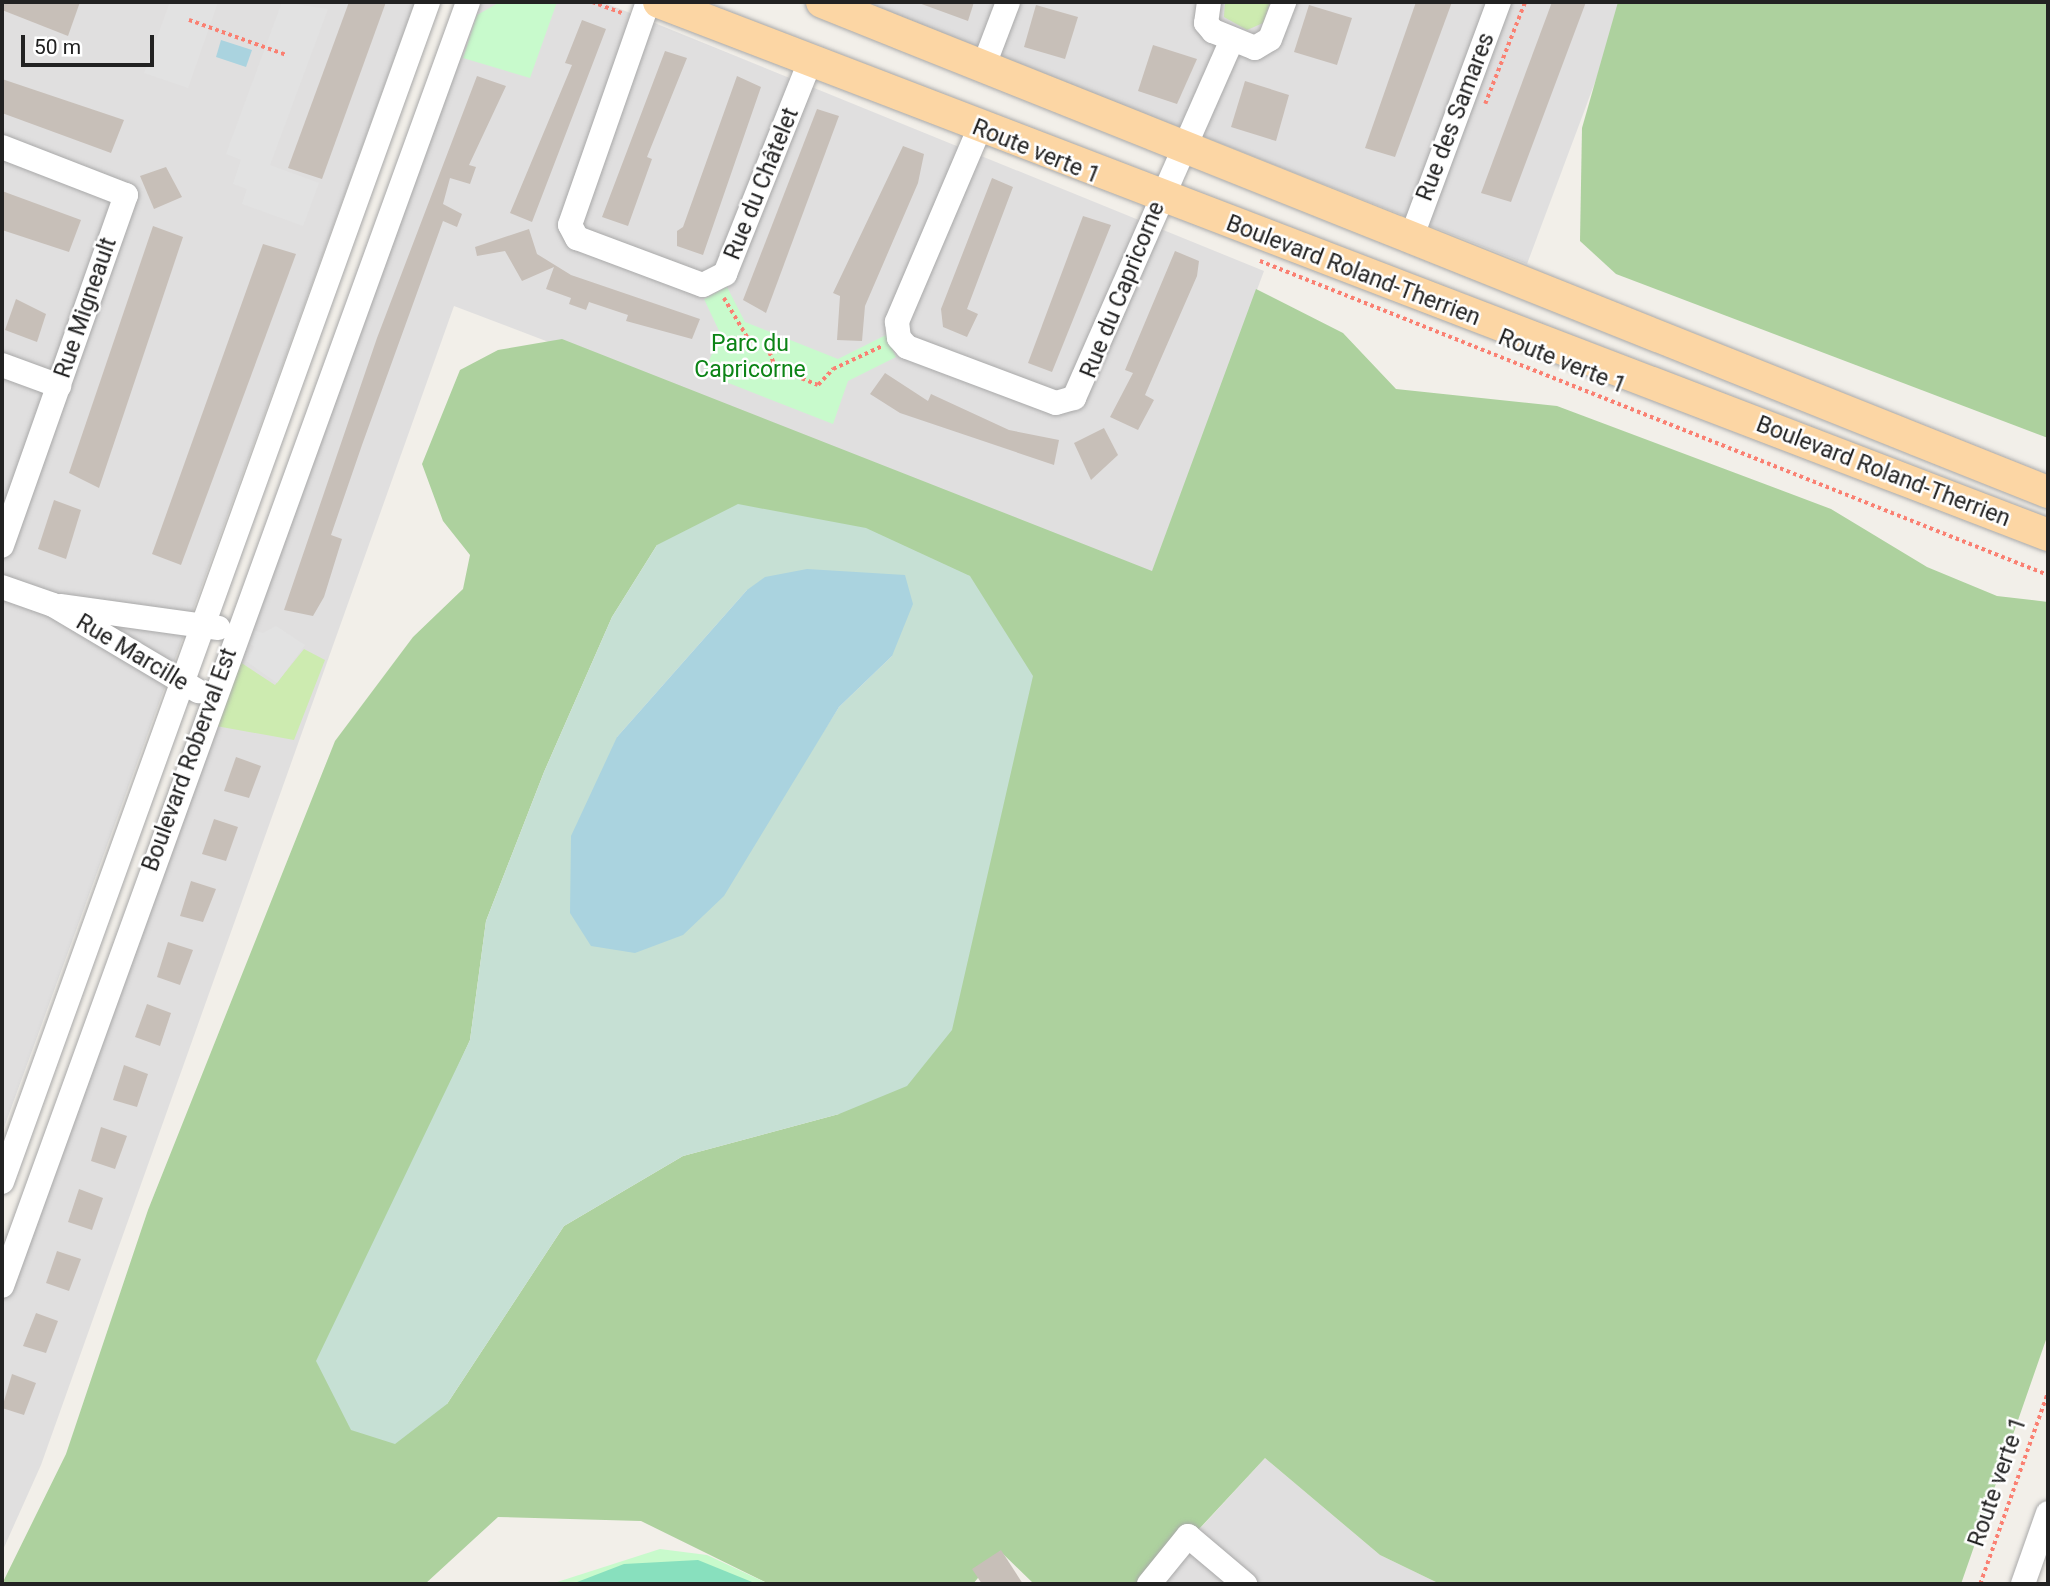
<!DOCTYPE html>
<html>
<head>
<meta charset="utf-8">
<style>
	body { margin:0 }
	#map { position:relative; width:2050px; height:1586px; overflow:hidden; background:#f2efe9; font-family:Roboto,sans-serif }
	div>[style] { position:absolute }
	.residential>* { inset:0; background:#e0dfdf }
	.grass>* { inset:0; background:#cdebb0 }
	.forest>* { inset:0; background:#add19e }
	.wetland>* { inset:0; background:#c6e0d4 }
	.park>* { inset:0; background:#c8facc }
	.pitch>* { inset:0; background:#88e0be }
	.parking>* { inset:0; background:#e2e2e2 }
	.water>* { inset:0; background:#aad3df }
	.building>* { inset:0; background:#c7bfb8 }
	.path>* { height:3.5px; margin-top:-1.75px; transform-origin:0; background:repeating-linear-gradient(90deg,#fa8072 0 3.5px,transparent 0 7px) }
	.roads { filter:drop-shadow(0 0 2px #a9a9a9) drop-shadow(0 0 2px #a9a9a9) }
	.minor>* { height:24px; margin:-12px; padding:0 12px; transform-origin:12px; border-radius:12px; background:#fff }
	.major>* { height:32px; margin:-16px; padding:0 16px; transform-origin:16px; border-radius:16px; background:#fcd6a4 }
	span { translate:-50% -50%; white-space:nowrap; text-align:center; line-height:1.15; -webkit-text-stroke:5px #fff; paint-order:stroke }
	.street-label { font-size:23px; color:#222 }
	.park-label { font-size:23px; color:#0c8416 }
	.frame { position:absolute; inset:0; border:4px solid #222; pointer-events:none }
	.scale { position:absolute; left:21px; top:35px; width:133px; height:32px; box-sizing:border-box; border:4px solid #222; border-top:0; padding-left:9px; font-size:21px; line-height:24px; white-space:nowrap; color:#222; -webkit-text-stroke:5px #fff; paint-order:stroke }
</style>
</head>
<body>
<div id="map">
	<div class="residential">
		<i style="clip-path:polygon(2px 2px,415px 2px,2px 1133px)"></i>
		<i style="clip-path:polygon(479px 2px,603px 2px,1264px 271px,1152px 572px,454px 306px,41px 1465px,2px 1552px,2px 1300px)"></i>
		<i style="clip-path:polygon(861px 2px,1625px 2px,1527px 264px)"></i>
		<i style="clip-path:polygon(1265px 1458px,1380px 1555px,1440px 1584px,1149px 1584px)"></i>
	</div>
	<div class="grass">
		<i style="clip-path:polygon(1225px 2px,1270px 2px,1263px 23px,1247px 30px,1224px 17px)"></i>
		<i style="clip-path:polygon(304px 649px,325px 660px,294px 740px,216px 726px,240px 662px,275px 685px)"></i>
	</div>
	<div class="forest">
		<i style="clip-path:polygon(1618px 2px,2048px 2px,2048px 438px,1616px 274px,1580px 241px,1582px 128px)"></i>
		<i style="clip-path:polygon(evenodd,1256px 289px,1343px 333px,1396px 389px,1557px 406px,1831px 509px,1927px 567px,1997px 596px,2048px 602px,2048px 1334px,1961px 1584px,1440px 1584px,1380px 1555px,1265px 1458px,1148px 1584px,1034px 1584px,1000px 1551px,973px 1584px,769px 1584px,641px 1521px,498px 1517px,425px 1584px,2px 1584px,66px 1454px,148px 1210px,335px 741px,413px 637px,463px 589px,470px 555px,443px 521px,422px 464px,460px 370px,498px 350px,562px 339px,1152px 571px,1256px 289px,657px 545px,970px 576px,839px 1114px,683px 1156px,564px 1226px,447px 1404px,427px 1134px,470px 1040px,486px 921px,544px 772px,612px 617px,657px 545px)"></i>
	</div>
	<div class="wetland">
		<i style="clip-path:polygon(evenodd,738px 504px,866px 528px,970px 576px,1033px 676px,952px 1030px,907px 1086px,839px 1114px,683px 1156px,564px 1226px,447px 1404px,395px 1444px,351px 1430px,316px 1361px,470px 1040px,486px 921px,544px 772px,612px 617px,657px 545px,738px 504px,747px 590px,892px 656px,839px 707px,786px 791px,617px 737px,747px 590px)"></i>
	</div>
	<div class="park">
		<i style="clip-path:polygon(500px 2px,557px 2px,530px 78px,463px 58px,477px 15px)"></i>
		<i style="clip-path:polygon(727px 287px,745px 322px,838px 359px,886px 335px,896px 357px,848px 381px,833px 424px,703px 373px,721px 335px,704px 299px)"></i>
		<i style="clip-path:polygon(660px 1549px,707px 1555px,769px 1584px,551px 1584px)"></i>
	</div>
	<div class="pitch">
		<i style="clip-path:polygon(698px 1560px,757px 1584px,572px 1584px,624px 1564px)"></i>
	</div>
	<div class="parking">
		<i style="clip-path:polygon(170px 2px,218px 2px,188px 88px,144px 73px)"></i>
		<i style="clip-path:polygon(282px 2px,328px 9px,270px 165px,319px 183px,303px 226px,242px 204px,247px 189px,233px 184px,241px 160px,226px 154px)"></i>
		<i style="clip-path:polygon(276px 626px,305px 645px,277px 683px,246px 661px,254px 647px,247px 642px,251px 629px,263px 633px)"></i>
	</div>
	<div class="water">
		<i style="clip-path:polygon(221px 40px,252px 50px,246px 67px,216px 57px)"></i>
		<i style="clip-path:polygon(807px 569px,905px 575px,913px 604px,892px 656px,839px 707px,724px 896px,683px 935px,635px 953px,591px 946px,570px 913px,571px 836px,617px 737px,747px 590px,765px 577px)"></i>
	</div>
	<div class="building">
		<i style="clip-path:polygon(2px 2px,80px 2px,68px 36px,2px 10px)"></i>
		<i style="clip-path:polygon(349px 2px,386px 2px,322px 179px,288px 168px)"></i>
		<i style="clip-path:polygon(916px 2px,974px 2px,968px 21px)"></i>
		<i style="clip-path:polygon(1416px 2px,1452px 2px,1395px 157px,1365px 148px)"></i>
		<i style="clip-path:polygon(1552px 2px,1586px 2px,1511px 202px,1481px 193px)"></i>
		<i style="clip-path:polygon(1036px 5px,1078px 17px,1065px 59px,1024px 47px)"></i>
		<i style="clip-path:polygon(1309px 5px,1352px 18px,1337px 65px,1294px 52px)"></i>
		<i style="clip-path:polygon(582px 20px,606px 29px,532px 222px,510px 213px,572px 65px,565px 63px)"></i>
		<i style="clip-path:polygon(1153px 45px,1197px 59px,1177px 104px,1138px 91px)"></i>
		<i style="clip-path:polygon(665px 51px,687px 58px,647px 157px,652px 159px,628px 226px,602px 217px)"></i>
		<i style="clip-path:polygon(477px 76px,506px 86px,469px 165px,476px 167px,470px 184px,450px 178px,443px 204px,462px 214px,457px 227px,443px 221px,362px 445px,331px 535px,342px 539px,324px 597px,313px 616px,284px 610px,377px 338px)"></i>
		<i style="clip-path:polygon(737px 76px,761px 87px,703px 255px,677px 246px,677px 231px,683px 227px)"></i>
		<i style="clip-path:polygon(2px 79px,124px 120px,111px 153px,2px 113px)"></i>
		<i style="clip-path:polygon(1245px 81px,1289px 95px,1276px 141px,1231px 127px)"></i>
		<i style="clip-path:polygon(817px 109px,839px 116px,766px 313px,743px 300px)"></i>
		<i style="clip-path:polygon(903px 146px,924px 154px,918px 183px,865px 306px,862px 341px,837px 340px,840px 296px,833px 293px)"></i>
		<i style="clip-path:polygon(166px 167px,182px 197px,154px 209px,140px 176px)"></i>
		<i style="clip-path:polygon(992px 178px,1013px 187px,967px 309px,978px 314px,967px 337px,943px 327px,941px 309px)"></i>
		<i style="clip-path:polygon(2px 191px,81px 220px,69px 252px,2px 230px)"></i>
		<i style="clip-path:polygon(1083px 216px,1111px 225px,1052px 372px,1028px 363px)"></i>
		<i style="clip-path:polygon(153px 226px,183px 237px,99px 488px,69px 473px)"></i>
		<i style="clip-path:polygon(529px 229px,537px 254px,571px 275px,700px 319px,692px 339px,626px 321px,628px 315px,589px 302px,586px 310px,569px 304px,571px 298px,546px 289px,554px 267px,522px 281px,505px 251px,477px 256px,475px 247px)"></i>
		<i style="clip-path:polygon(263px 244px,296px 254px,181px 565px,152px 554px)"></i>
		<i style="clip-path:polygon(1175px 251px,1199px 261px,1197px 276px,1145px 395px,1154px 400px,1138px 430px,1110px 417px,1133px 373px,1125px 370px)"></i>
		<i style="clip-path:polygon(16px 299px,46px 314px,37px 342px,5px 330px)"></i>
		<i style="clip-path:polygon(885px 373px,928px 401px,931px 394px,1009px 430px,1059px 440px,1054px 465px,900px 413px,870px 394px)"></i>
		<i style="clip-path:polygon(1104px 428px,1118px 455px,1091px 480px,1074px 443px)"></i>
		<i style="clip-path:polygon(54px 500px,81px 510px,66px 559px,38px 549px)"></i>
		<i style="clip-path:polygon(236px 757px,261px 766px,249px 798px,224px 791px)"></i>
		<i style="clip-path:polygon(214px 819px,238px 827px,226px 861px,202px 854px)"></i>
		<i style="clip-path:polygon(191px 881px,216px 889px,203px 922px,180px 916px)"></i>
		<i style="clip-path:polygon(168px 942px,193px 950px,180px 985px,157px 977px)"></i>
		<i style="clip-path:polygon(147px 1004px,171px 1013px,160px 1046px,135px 1037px)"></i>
		<i style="clip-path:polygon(124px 1065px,148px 1074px,137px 1107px,113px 1100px)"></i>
		<i style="clip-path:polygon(101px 1127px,127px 1136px,115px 1169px,91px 1161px)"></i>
		<i style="clip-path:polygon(79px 1189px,103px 1198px,92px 1230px,68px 1222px)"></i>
		<i style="clip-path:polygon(57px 1251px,81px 1259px,69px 1291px,46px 1283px)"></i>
		<i style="clip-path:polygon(36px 1313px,58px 1321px,46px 1353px,23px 1346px)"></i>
		<i style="clip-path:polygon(12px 1374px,36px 1383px,24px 1415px,2px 1408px)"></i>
		<i style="clip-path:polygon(1001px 1550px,1023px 1584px,982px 1584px,972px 1569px)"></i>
	</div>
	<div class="path">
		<i style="left:592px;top:2px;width:33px;rotate:20deg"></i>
		<i style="left:189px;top:20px;width:104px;rotate:19.7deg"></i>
		<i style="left:1485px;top:104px;width:110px;rotate:-68.6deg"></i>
		<i style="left:1260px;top:261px;width:848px;rotate:21.73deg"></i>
		<i style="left:724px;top:298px;width:49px;rotate:59.2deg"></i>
		<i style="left:749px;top:340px;width:19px;rotate:18deg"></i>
		<i style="left:767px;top:346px;width:24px;rotate:68deg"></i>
		<i style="left:776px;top:368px;width:45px;rotate:22deg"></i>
		<i style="left:818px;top:385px;width:22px;rotate:-47deg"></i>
		<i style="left:833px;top:369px;width:54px;rotate:-25.1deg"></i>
		<i style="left:1980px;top:1584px;width:204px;rotate:-70.5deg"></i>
	</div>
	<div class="roads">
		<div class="minor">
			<i style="left:648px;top:2px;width:236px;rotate:109.3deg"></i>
			<i style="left:570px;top:225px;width:15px;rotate:62deg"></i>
			<i style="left:577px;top:238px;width:134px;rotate:20.5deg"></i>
			<i style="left:703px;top:285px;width:25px;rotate:-27deg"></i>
			<i style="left:725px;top:274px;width:229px;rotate:-68.2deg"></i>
			<i style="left:1209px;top:2px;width:21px;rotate:98deg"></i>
			<i style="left:1206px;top:23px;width:11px;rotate:49deg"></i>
			<i style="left:1213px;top:31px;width:45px;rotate:22deg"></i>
			<i style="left:1255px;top:48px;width:17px;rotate:-31deg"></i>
			<i style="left:1270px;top:39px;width:40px;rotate:-69deg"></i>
			<i style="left:984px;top:65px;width:67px;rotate:-69.1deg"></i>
			<i style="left:980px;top:127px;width:212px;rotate:113.1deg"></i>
			<i style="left:897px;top:322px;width:16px;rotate:83deg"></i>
			<i style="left:899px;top:338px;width:12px;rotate:48deg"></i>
			<i style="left:907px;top:347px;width:159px;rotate:20.6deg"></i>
			<i style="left:1056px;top:403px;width:19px;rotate:-16deg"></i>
			<i style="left:1074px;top:398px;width:392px;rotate:-66.2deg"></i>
			<i style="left:2px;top:147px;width:133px;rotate:21.2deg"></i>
			<i style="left:126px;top:195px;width:372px;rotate:109.5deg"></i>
			<i style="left:1413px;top:233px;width:246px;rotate:-69.6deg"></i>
			<i style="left:2px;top:365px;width:61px;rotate:20.2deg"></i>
			<i style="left:2px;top:587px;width:54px;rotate:19.4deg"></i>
			<i style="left:53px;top:605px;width:169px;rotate:30.7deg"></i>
			<i style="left:60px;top:606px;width:160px;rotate:7.9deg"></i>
			<i style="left:2px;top:1182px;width:1255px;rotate:-70.15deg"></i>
			<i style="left:2px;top:1286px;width:1366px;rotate:-70.05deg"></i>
			<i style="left:1149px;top:1584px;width:62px;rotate:-50.9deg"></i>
			<i style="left:1188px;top:1536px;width:75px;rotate:40.1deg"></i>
			<i style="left:2023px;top:1584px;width:75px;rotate:-70.6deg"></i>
		</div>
		<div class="major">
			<i style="left:659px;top:2px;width:1488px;rotate:20.99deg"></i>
			<i style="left:822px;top:2px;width:1320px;rotate:21.79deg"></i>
		</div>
	</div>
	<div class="street-label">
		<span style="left:1456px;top:117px;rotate:-69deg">Rue des Samares</span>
		<span style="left:1036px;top:152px;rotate:22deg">Route verte 1</span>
		<span style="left:762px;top:184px;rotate:-68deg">Rue du Châtelet</span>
		<span style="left:1353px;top:271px;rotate:21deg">Boulevard Roland-Therrien</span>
		<span style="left:1123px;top:290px;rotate:-68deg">Rue du Capricorne</span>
		<span style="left:86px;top:308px;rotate:-71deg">Rue Migneault</span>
		<span style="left:1562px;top:362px;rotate:22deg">Route verte 1</span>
		<span style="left:1883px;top:472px;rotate:21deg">Boulevard Roland-Therrien</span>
		<span style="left:132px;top:653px;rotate:31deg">Rue Marcille</span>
		<span style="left:190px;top:760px;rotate:-70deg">Boulevard Roberval Est</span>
		<span style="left:1998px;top:1482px;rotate:-71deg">Route verte 1</span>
	</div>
	<div class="park-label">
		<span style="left:750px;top:357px">Parc du<br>Capricorne</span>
	</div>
	<div class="frame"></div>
	<div class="scale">50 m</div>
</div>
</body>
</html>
